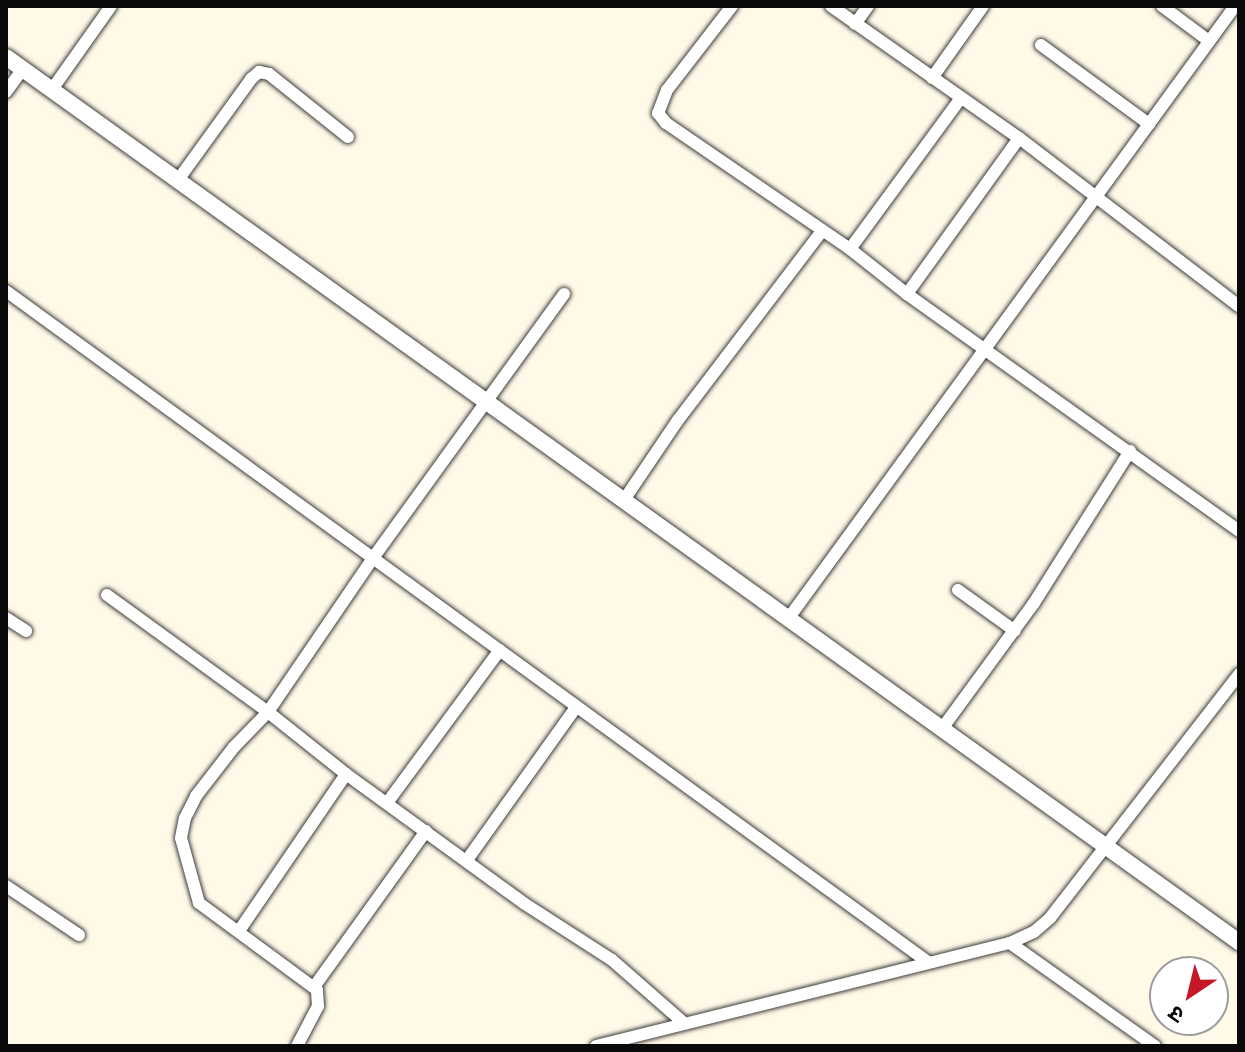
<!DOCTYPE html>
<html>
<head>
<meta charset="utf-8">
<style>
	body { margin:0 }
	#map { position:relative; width:1245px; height:1052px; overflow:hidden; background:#fff9e7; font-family:"Times New Roman","Noto Sans Devanagari",serif }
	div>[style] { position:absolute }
	.roads { filter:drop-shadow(0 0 2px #3d3d3d) drop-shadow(0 0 2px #3d3d3d) }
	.minor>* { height:12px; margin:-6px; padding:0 6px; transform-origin:6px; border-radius:6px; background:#fff }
	.tertiary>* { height:16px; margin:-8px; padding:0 8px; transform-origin:8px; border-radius:8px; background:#fff }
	span { translate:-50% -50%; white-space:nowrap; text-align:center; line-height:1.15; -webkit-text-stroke:8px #fff; paint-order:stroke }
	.frame { position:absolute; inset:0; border:8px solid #0a0a0a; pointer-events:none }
	.north { position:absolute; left:1149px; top:956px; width:80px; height:80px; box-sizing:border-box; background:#fff; border:2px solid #9d9d9d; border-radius:50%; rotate:215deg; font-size:22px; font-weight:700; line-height:32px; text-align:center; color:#0a0a0a }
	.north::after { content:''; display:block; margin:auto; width:28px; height:36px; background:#c41826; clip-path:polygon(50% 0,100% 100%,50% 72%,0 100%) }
</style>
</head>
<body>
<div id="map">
	<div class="roads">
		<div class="minor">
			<i style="left:732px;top:6px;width:106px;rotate:127.7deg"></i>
			<i style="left:667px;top:90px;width:25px;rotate:111deg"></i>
			<i style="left:658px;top:113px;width:13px;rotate:51deg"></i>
			<i style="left:666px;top:123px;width:223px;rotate:34.4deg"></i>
			<i style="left:850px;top:249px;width:73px;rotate:38.3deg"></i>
			<i style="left:907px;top:294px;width:408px;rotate:35.5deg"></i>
			<i style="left:831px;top:6px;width:230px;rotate:35.1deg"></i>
			<i style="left:1019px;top:138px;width:277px;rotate:37.4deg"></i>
			<i style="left:1162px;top:6px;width:59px;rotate:36.7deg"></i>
			<i style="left:855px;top:24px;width:22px;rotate:-54deg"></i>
			<i style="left:1041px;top:45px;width:134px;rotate:36.2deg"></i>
			<i style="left:932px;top:78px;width:88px;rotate:-54.7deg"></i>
			<i style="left:53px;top:88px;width:100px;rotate:-54.7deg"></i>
			<i style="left:6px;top:92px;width:29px;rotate:-54deg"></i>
			<i style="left:178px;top:180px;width:125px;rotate:-54.1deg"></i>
			<i style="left:251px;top:79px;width:11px;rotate:-41deg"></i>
			<i style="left:259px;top:72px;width:10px;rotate:11deg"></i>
			<i style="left:269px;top:74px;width:101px;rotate:38.6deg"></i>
			<i style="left:850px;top:249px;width:186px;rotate:-53.7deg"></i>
			<i style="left:6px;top:291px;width:1140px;rotate:36.05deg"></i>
			<i style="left:907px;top:294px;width:192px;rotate:-54.3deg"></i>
			<i style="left:624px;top:500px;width:97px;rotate:-56deg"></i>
			<i style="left:678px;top:420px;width:238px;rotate:-52.7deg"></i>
			<i style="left:958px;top:590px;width:70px;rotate:35.7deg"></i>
			<i style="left:107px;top:595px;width:199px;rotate:36deg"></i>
			<i style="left:268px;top:712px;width:100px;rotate:38.5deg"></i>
			<i style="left:346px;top:774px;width:221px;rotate:36deg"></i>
			<i style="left:525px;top:904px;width:103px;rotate:32.8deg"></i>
			<i style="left:612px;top:960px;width:96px;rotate:41.2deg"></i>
			<i style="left:6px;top:618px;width:24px;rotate:33deg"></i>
			<i style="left:788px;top:619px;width:759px;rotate:-53.9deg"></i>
			<i style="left:941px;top:730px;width:157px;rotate:-53.8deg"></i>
			<i style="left:1034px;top:603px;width:180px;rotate:-57.7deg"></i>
			<i style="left:387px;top:803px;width:190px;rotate:-53.6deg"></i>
			<i style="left:467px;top:860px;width:188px;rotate:-54.5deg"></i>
			<i style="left:6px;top:886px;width:88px;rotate:33.9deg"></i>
			<i style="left:239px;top:931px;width:190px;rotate:-55.7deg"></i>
			<i style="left:1010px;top:943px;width:178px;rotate:35.4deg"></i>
			<i style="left:314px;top:987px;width:192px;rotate:-54.3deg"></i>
			<i style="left:297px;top:1046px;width:45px;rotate:-62.3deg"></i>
			<i style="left:318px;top:1006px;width:16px;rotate:-94deg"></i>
			<i style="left:317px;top:990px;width:147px;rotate:-143.6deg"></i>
			<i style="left:199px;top:903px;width:67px;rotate:-105.5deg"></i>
			<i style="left:181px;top:838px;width:20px;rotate:-79deg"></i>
			<i style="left:185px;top:818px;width:25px;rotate:-63deg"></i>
			<i style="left:196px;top:796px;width:62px;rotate:-52.2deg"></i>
			<i style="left:234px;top:747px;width:49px;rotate:-45.8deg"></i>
			<i style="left:268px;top:712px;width:186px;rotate:-55.7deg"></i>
			<i style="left:373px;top:558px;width:326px;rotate:-54.1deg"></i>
			<i style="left:596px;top:1046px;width:427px;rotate:-14deg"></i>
			<i style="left:1010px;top:943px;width:26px;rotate:-25deg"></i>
			<i style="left:1034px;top:932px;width:21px;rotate:-41deg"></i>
			<i style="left:1050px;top:918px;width:309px;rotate:-52.2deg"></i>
		</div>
		<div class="tertiary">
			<i style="left:6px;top:57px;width:1518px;rotate:35.67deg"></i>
		</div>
	</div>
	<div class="frame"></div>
	<div class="north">उ</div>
</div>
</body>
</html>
